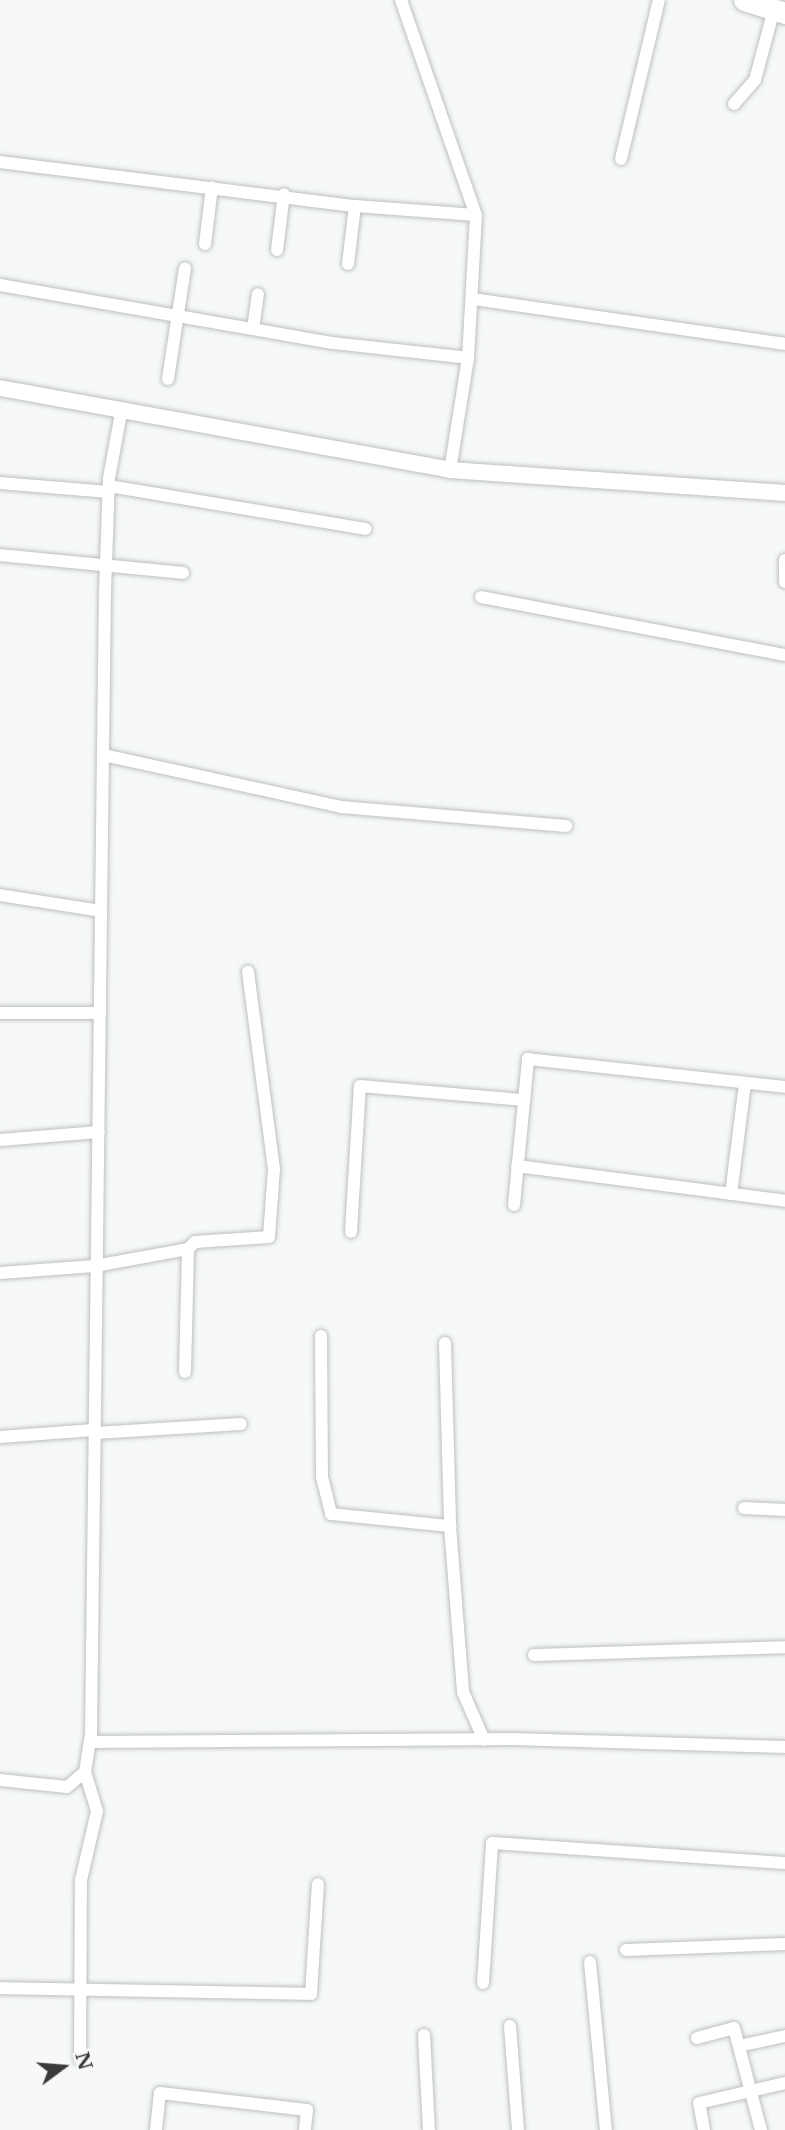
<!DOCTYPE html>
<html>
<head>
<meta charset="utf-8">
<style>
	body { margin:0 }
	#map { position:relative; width:785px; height:2130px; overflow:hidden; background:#f6f9f7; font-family:"Libre Baskerville",serif }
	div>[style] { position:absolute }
	.roads { filter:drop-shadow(0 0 2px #bdc0be) drop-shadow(0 0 2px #bdc0be) }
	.minor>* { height:12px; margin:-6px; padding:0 6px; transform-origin:6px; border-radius:6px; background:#fff }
	.tertiary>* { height:16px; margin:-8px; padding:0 8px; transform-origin:8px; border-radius:8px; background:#fff }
	.primary>* { height:21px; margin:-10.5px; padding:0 10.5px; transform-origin:10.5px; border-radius:10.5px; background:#fff }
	span { translate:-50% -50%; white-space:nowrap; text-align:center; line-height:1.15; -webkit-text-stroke:5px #f6f9f7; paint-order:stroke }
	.north { position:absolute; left:28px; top:2032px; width:70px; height:70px; -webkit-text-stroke:5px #f6f9f7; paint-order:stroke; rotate:74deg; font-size:19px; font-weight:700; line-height:28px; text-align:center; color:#3a3b3a }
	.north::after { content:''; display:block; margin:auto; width:24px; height:32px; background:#3a3b3a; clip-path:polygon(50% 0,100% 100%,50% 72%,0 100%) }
</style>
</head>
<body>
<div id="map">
	<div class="roads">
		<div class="minor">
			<i style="left:401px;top:0;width:228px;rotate:70.8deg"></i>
			<i style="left:476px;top:215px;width:143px;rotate:93.2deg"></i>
			<i style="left:468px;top:358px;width:113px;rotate:99.1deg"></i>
			<i style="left:734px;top:104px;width:32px;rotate:-49deg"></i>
			<i style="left:755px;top:80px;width:73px;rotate:-75deg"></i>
			<i style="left:621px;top:159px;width:163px;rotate:-76.6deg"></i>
			<i style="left:0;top:162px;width:358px;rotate:7.1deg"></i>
			<i style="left:355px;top:206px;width:121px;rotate:4.3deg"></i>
			<i style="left:205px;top:244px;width:57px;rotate:-83deg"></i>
			<i style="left:277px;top:250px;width:56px;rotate:-82.9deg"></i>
			<i style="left:348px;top:264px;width:58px;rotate:-83.1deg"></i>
			<i style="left:0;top:285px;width:338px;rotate:9.9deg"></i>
			<i style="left:333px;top:343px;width:136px;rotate:6.3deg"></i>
			<i style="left:473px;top:299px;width:315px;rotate:8.2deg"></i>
			<i style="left:253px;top:329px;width:35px;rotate:-82deg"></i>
			<i style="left:168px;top:379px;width:112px;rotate:-81.3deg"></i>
			<i style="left:0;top:483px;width:109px;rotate:4.7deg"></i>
			<i style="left:109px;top:486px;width:260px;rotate:9.5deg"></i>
			<i style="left:0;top:555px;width:184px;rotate:5.6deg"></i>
			<i style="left:785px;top:560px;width:22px;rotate:90deg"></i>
			<i style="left:481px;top:597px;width:309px;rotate:10.8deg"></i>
			<i style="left:103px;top:755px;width:244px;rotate:12.3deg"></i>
			<i style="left:341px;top:807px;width:226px;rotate:4.8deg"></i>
			<i style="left:0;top:895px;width:102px;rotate:9deg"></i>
			<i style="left:0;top:1013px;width:100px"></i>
			<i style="left:0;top:1140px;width:99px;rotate:-4.6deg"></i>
			<i style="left:517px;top:1166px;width:270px;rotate:7.4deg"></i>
			<i style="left:731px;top:1194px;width:112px;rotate:-82.8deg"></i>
			<i style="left:514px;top:1205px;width:147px;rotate:-84.5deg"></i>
			<i style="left:528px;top:1059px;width:259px;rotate:6.2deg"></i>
			<i style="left:351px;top:1232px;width:146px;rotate:-86.5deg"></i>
			<i style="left:360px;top:1086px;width:165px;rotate:4.9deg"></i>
			<i style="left:0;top:1273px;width:95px;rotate:-4.2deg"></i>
			<i style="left:95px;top:1266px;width:95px;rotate:-10.4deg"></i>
			<i style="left:188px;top:1249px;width:10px;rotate:-45deg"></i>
			<i style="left:195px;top:1242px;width:74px;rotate:-3.9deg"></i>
			<i style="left:269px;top:1237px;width:68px;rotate:-85.8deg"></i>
			<i style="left:274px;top:1169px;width:199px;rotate:-97.5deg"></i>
			<i style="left:321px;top:1336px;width:141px;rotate:89.6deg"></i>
			<i style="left:322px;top:1477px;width:38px;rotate:76deg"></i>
			<i style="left:331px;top:1514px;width:120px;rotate:5.8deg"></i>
			<i style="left:445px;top:1343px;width:183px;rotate:88.4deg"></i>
			<i style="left:450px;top:1526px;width:167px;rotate:85.5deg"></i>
			<i style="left:463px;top:1692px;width:52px;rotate:66.4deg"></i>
			<i style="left:185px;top:1372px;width:123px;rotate:-88.6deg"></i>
			<i style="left:95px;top:1433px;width:146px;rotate:-3.5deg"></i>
			<i style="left:0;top:1437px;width:94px;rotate:-4.3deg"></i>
			<i style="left:744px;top:1508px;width:41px;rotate:2.8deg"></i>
			<i style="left:534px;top:1655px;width:251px;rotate:-1.8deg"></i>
			<i style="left:90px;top:1742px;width:423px;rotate:-0.4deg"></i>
			<i style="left:513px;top:1739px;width:272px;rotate:1.7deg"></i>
			<i style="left:0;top:1780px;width:67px;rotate:6deg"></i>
			<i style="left:67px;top:1787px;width:23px;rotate:-40deg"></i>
			<i style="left:85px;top:1772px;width:38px;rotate:-81deg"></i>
			<i style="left:91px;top:1734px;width:1142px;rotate:-89.3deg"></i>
			<i style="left:105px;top:592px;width:114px;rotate:-88deg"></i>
			<i style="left:109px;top:478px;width:71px;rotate:-79.5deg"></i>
			<i style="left:626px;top:1950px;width:159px;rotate:-2.2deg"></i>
			<i style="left:590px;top:1962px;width:169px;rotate:84.6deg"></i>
			<i style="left:483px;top:1983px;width:140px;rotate:-86.3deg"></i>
			<i style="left:492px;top:1843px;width:294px;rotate:3.9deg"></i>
			<i style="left:0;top:1988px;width:311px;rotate:1.1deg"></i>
			<i style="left:311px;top:1994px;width:110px;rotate:-86.4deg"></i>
			<i style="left:510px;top:2026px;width:104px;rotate:85.6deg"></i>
			<i style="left:424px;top:2035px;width:95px;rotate:87deg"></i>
			<i style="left:697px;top:2038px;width:38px;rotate:-15deg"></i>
			<i style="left:734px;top:2028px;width:106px;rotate:75.2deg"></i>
			<i style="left:739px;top:2046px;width:47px;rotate:-12.3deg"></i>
			<i style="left:80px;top:2059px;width:179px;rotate:-89.7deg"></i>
			<i style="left:81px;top:1880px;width:71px;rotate:-76.9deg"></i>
			<i style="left:97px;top:1811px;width:41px;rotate:-107.1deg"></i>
			<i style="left:156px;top:2130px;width:37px;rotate:-84deg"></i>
			<i style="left:160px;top:2093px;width:148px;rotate:6.6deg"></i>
			<i style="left:307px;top:2110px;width:20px;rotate:96deg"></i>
			<i style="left:704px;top:2130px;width:27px;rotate:-100deg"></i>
			<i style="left:699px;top:2103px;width:88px;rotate:-13.1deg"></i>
		</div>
		<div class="tertiary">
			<i style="left:0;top:388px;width:457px;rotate:10.3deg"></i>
			<i style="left:450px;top:470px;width:336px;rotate:3.9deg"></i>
		</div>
		<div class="primary">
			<i style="left:744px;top:0;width:43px;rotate:17.6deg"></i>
		</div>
	</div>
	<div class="north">N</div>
</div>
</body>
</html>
